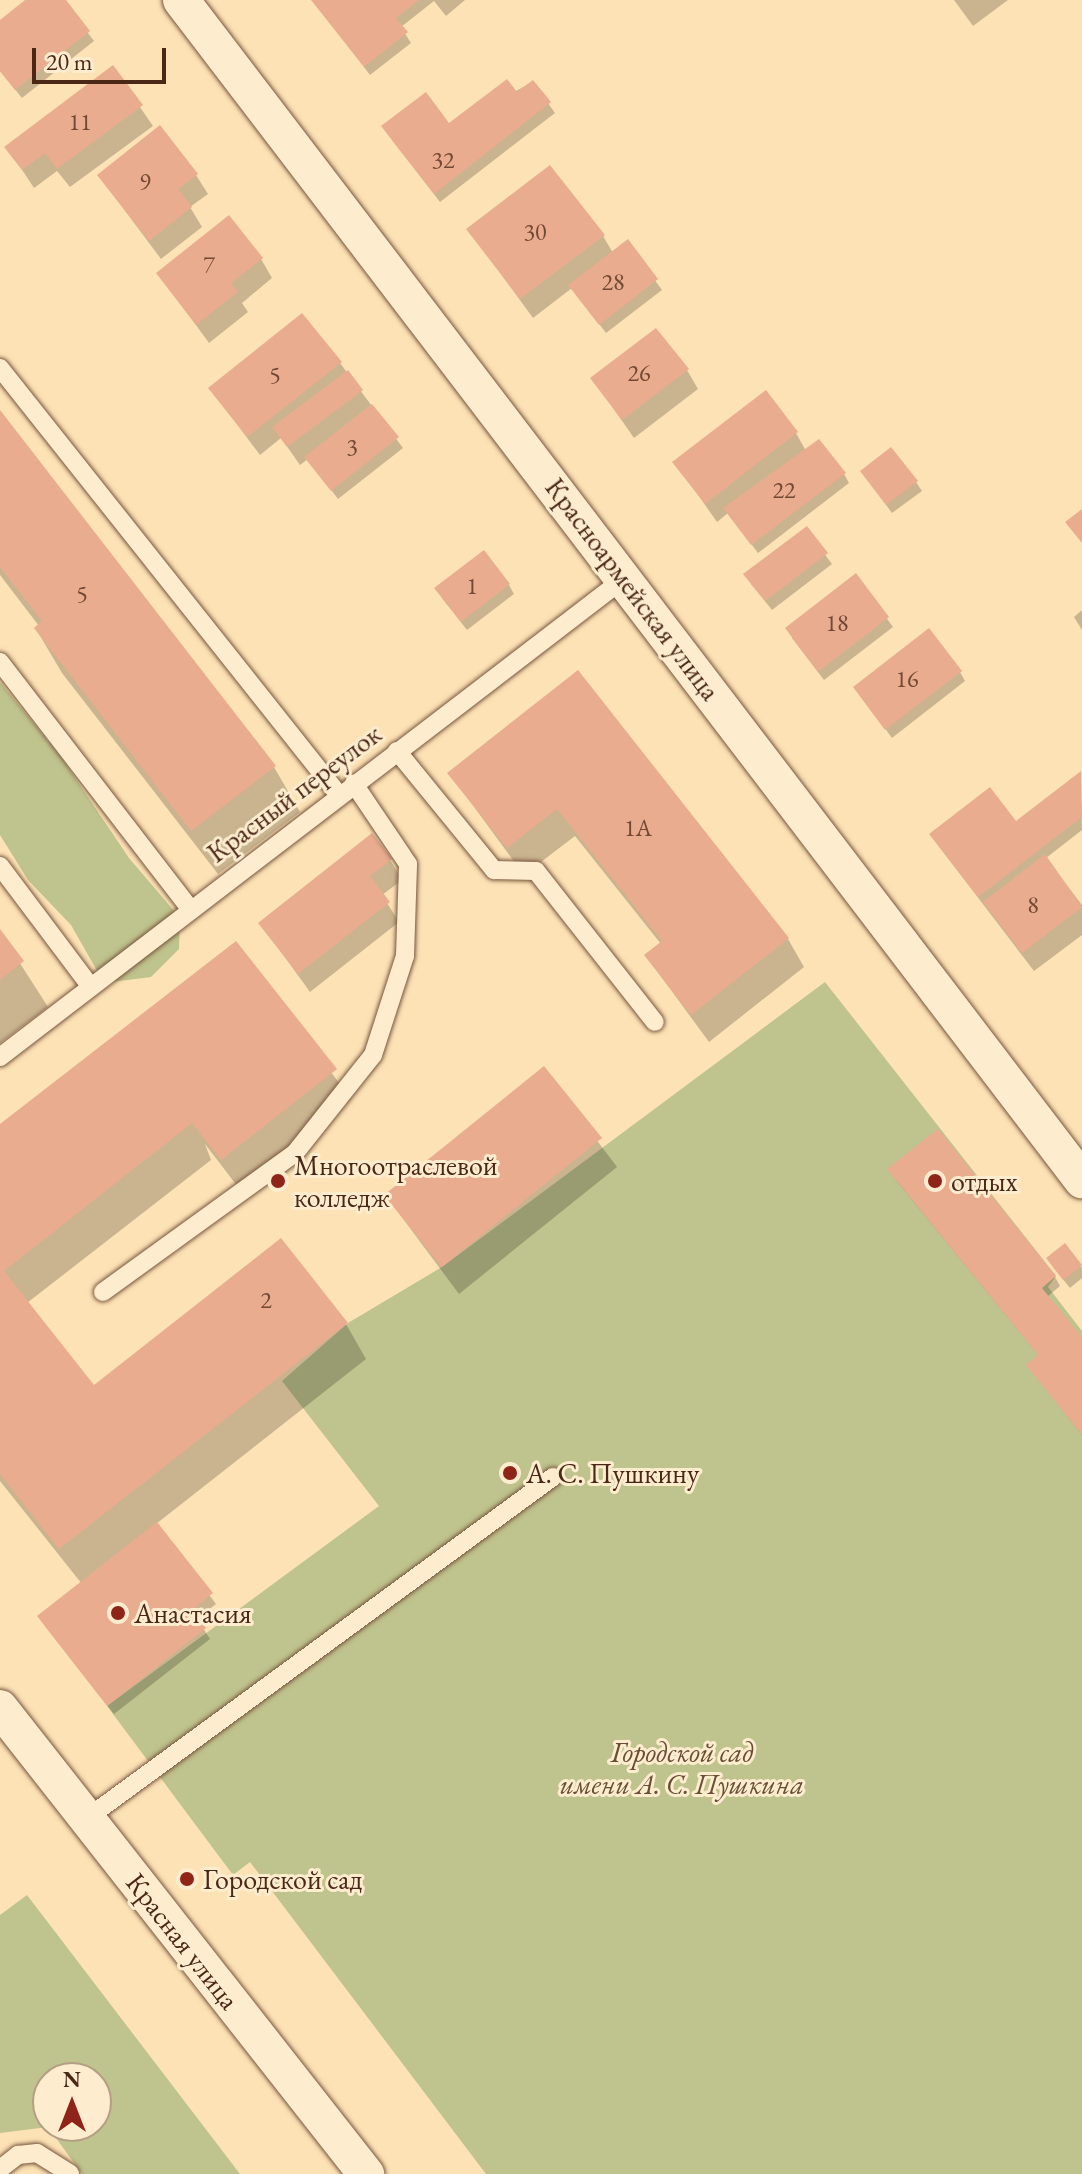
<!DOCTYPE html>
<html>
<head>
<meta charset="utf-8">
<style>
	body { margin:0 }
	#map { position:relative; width:1082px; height:2174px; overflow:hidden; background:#fde2b5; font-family:"EB Garamond",serif }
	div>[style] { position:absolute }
	.green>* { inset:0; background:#bfc38d }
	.shadow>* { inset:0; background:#0003 }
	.building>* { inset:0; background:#e9ac8f }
	.roads { filter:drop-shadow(0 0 2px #78563e) drop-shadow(0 0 2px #78563e) }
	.lane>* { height:18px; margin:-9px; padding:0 9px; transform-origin:9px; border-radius:9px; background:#feeccf }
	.street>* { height:36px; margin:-18px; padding:0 18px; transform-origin:18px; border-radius:18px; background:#feeccf }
	.dots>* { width:22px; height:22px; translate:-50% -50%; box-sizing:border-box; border:4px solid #feeccf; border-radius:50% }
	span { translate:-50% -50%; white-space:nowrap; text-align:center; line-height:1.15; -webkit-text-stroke:6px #feeccf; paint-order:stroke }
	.number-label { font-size:24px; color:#724934 }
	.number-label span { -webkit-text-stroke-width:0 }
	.street-label { font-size:28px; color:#4b2816 }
	.poi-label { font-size:28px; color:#4b2816 }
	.left { translate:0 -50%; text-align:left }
	.park-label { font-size:28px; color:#684f34; font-style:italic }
	.north { position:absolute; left:32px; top:2062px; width:80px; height:80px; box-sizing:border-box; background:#feeccf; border:2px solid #b69e85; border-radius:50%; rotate:0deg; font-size:22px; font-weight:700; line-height:32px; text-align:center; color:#4b2816 }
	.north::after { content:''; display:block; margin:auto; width:28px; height:36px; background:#8f2418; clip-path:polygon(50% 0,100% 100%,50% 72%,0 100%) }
	.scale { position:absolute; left:32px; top:48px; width:134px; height:36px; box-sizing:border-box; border:4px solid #4b2816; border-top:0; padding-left:10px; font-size:24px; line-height:28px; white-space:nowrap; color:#4b2816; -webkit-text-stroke:6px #feeccf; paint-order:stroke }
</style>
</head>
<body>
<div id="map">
	<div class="green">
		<i style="clip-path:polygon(0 682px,61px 757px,129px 858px,180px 918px,179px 949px,151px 977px,104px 983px,71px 925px,28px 880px,0 835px)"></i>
		<i style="clip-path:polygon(825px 982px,1056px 1276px,1048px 1287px,1082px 1331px,1082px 2174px,486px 2174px,250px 1862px,233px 1875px,107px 1706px,379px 1506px,282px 1381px,348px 1323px,442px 1267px)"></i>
		<i style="clip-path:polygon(evenodd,27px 1895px,240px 2174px,82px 2174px,48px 2127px,0 2133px,0 1915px,27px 1895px,48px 2078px,96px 2078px,96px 2126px,48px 2126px,48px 2078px)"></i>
	</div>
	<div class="shadow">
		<i style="clip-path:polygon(29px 0,63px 0,94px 41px,22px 98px,0 71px,0 23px)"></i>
		<i style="clip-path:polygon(313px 0,465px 0,446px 16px,434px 1px,401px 27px,411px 43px,370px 75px)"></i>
		<i style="clip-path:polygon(954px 0,1008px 0,973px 26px)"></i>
		<i style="clip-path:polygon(113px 68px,153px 126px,70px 187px,57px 171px,34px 188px,7px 147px)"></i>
		<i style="clip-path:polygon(533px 82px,555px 113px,440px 202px,389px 136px,449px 126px)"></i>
		<i style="clip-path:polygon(196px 175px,208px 194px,190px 207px,202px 227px,161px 259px,99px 176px)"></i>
		<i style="clip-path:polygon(469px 230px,603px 236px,613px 253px,627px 242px,662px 290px,606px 333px,572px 288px,533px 318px)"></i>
		<i style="clip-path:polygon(261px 259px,272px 278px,242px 303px,248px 312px,209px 343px,158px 273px)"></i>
		<i style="clip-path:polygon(340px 363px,403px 448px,338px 499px,308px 459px,300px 465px,281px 438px,260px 455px,210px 388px)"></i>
		<i style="clip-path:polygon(687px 370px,698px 389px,634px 438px,592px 378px)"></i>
		<i style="clip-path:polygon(0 413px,274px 767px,300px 812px,218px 874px,62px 673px,36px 629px,39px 626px,0 575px)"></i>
		<i style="clip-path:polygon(796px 433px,806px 451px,844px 474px,849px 483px,758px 553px,728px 513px,717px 522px,675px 462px)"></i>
		<i style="clip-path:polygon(862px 472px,916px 482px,922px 491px,892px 513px)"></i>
		<i style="clip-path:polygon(806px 529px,832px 564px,772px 610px,751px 584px)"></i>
		<i style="clip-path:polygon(856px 576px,893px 627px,824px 680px,792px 638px)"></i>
		<i style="clip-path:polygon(509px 585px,514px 594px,467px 630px,442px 598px)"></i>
		<i style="clip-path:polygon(1082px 610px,1082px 630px,1074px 617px)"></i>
		<i style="clip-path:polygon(960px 672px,965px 681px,892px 738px,861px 696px)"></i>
		<i style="clip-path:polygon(577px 673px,788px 939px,804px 967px,709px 1042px,646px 956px,661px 944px,575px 836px,524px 875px,450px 774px)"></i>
		<i style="clip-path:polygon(1080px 774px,1082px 830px,1046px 858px,1082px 905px,1082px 935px,1034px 971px,937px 844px,1015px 823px)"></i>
		<i style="clip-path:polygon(390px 860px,402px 880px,382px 895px,399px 922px,310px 992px,260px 923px)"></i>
		<i style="clip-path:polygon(0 932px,48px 1007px,0 1043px)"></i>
		<i style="clip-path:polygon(235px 943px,351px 1099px,238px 1187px,205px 1144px,211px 1160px,27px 1303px,93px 1388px,346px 1324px,366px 1359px,156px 1524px,216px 1604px,197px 1619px,210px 1639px,114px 1714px,45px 1626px,82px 1584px,0 1481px,0 1128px)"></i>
		<i style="clip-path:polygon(543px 1069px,617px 1167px,459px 1294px,386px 1196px)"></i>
		<i style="clip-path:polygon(895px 1179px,1055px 1277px,1060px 1286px,1047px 1297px,1082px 1341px,1082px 1435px,1028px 1366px,1040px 1357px)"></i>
		<i style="clip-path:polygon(1065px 1246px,1082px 1268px,1082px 1278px,1070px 1288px,1054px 1268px)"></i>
	</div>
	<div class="building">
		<i style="clip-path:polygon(25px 0,66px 0,90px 31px,15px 90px,0 71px,0 20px)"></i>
		<i style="clip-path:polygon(311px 0,419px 0,396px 18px,408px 32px,364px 67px)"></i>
		<i style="clip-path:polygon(113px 65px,143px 105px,57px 169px,45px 153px,22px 170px,4px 147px)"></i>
		<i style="clip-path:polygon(507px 79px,517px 92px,533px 80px,551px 102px,434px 194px,381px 126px,426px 92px,449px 123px)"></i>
		<i style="clip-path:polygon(160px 125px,198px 174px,178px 189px,192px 207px,149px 241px,97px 175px)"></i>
		<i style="clip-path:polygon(550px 165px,605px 235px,520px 299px,466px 229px)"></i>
		<i style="clip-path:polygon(229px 215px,263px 258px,231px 283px,238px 292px,196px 325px,156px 273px)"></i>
		<i style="clip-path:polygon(628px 239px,658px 279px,599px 325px,568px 285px)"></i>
		<i style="clip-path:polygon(302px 313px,342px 362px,247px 437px,208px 388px)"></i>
		<i style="clip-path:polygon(656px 328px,689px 369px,622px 420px,590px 378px)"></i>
		<i style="clip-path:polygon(348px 370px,363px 390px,287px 447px,272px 427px)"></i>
		<i style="clip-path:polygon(766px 390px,798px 432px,705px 504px,672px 462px)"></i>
		<i style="clip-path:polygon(372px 404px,399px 437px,331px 491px,304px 457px)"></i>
		<i style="clip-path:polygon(0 410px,276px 766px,191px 831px,34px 628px,42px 621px,0 567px)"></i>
		<i style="clip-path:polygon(819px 439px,846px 473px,751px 545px,723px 508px)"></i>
		<i style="clip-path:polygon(891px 447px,918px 481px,886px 505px,860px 471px)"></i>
		<i style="clip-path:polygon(1082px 509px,1082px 543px,1065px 522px)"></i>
		<i style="clip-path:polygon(807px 526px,828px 553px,765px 601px,743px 574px)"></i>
		<i style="clip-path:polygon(484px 550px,510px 584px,461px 622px,434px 588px)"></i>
		<i style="clip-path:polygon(856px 573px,889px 617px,818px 672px,785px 628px)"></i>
		<i style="clip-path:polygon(929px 628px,962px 671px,885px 730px,853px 687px)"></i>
		<i style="clip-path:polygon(578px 670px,789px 938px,691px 1015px,644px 955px,662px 941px,557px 809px,507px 848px,447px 773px)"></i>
		<i style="clip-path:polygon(1081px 771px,1082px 817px,978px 897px,929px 834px,990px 787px,1016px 821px)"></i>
		<i style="clip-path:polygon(372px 833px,392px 859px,370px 876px,390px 902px,298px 974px,258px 923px)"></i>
		<i style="clip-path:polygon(1045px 854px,1082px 907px,1022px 953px,983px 902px)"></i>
		<i style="clip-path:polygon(0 929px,24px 961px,0 980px)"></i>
		<i style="clip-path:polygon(236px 941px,337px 1069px,221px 1160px,192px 1123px,4px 1271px,94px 1385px,281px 1238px,348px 1323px,59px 1549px,0 1474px,0 1124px)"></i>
		<i style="clip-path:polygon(544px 1066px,602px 1138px,442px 1267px,384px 1195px)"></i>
		<i style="clip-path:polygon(938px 1129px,1056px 1276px,1042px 1288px,1082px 1337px,1082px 1435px,1026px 1365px,1038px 1355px,887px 1169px)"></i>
		<i style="clip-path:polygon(1065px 1243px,1082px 1265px,1063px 1280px,1046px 1258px)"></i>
		<i style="clip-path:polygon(157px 1522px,213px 1593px,192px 1610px,206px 1628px,107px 1706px,37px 1616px)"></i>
	</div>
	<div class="roads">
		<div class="lane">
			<i style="left:0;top:368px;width:545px;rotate:51.55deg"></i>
			<i style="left:0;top:662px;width:309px;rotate:52.4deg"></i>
			<i style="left:397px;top:751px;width:154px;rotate:50.8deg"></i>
			<i style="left:494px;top:870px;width:42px;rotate:1.4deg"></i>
			<i style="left:536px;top:871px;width:192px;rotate:51.8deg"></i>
			<i style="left:0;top:866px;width:150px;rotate:53.1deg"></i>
			<i style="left:0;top:1057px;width:787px;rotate:-37.47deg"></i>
			<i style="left:103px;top:1292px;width:237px;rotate:-35.9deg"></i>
			<i style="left:295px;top:1153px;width:125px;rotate:-51.5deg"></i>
			<i style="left:373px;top:1055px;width:104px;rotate:-72.1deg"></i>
			<i style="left:405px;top:956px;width:92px;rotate:-88.1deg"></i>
			<i style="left:408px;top:864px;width:97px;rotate:-124deg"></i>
			<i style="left:86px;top:1819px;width:579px;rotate:-36.22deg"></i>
			<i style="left:0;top:2169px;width:23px;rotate:-38deg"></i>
			<i style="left:18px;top:2155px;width:19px;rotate:-6deg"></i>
			<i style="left:37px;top:2153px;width:39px;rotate:32deg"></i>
		</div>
		<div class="street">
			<i style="left:181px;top:0;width:1485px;rotate:52.64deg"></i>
			<i style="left:0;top:1708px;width:593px;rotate:51.85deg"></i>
		</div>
	</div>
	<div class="dots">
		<i style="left:278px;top:1181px;background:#8f2418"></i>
		<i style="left:935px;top:1181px;background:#8f2418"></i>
		<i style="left:510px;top:1473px;background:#8f2418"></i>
		<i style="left:118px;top:1613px;background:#8f2418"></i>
		<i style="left:187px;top:1879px;background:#8f2418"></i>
	</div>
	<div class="number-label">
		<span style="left:80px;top:122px">11</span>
		<span style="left:443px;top:160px">32</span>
		<span style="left:145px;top:182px">9</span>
		<span style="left:535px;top:232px">30</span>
		<span style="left:209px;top:265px">7</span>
		<span style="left:613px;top:282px">28</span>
		<span style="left:639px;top:373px">26</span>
		<span style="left:275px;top:375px">5</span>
		<span style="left:352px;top:447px">3</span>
		<span style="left:784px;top:490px">22</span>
		<span style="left:472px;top:586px">1</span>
		<span style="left:82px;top:594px">5</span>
		<span style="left:837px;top:623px">18</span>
		<span style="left:907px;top:679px">16</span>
		<span style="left:638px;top:828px">1А</span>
		<span style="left:1033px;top:905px">8</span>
		<span style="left:266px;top:1300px">2</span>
	</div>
	<div class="street-label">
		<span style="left:633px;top:589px;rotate:53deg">Красноармейская улица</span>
		<span style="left:294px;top:793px;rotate:-37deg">Красный переулок</span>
		<span style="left:183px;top:1941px;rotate:52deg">Красная улица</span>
	</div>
	<div class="poi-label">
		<span class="left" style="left:294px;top:1181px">Многоотраслевой<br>колледж</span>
		<span class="left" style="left:951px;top:1181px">отдых</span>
		<span class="left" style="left:526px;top:1473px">А. С. Пушкину</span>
		<span class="left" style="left:134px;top:1613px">Анастасия</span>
		<span class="left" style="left:203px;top:1879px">Городской сад</span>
	</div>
	<div class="park-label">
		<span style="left:682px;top:1768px">Городской сад<br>имени А. С. Пушкина</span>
	</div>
	<div class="north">N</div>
	<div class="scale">20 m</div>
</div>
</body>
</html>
